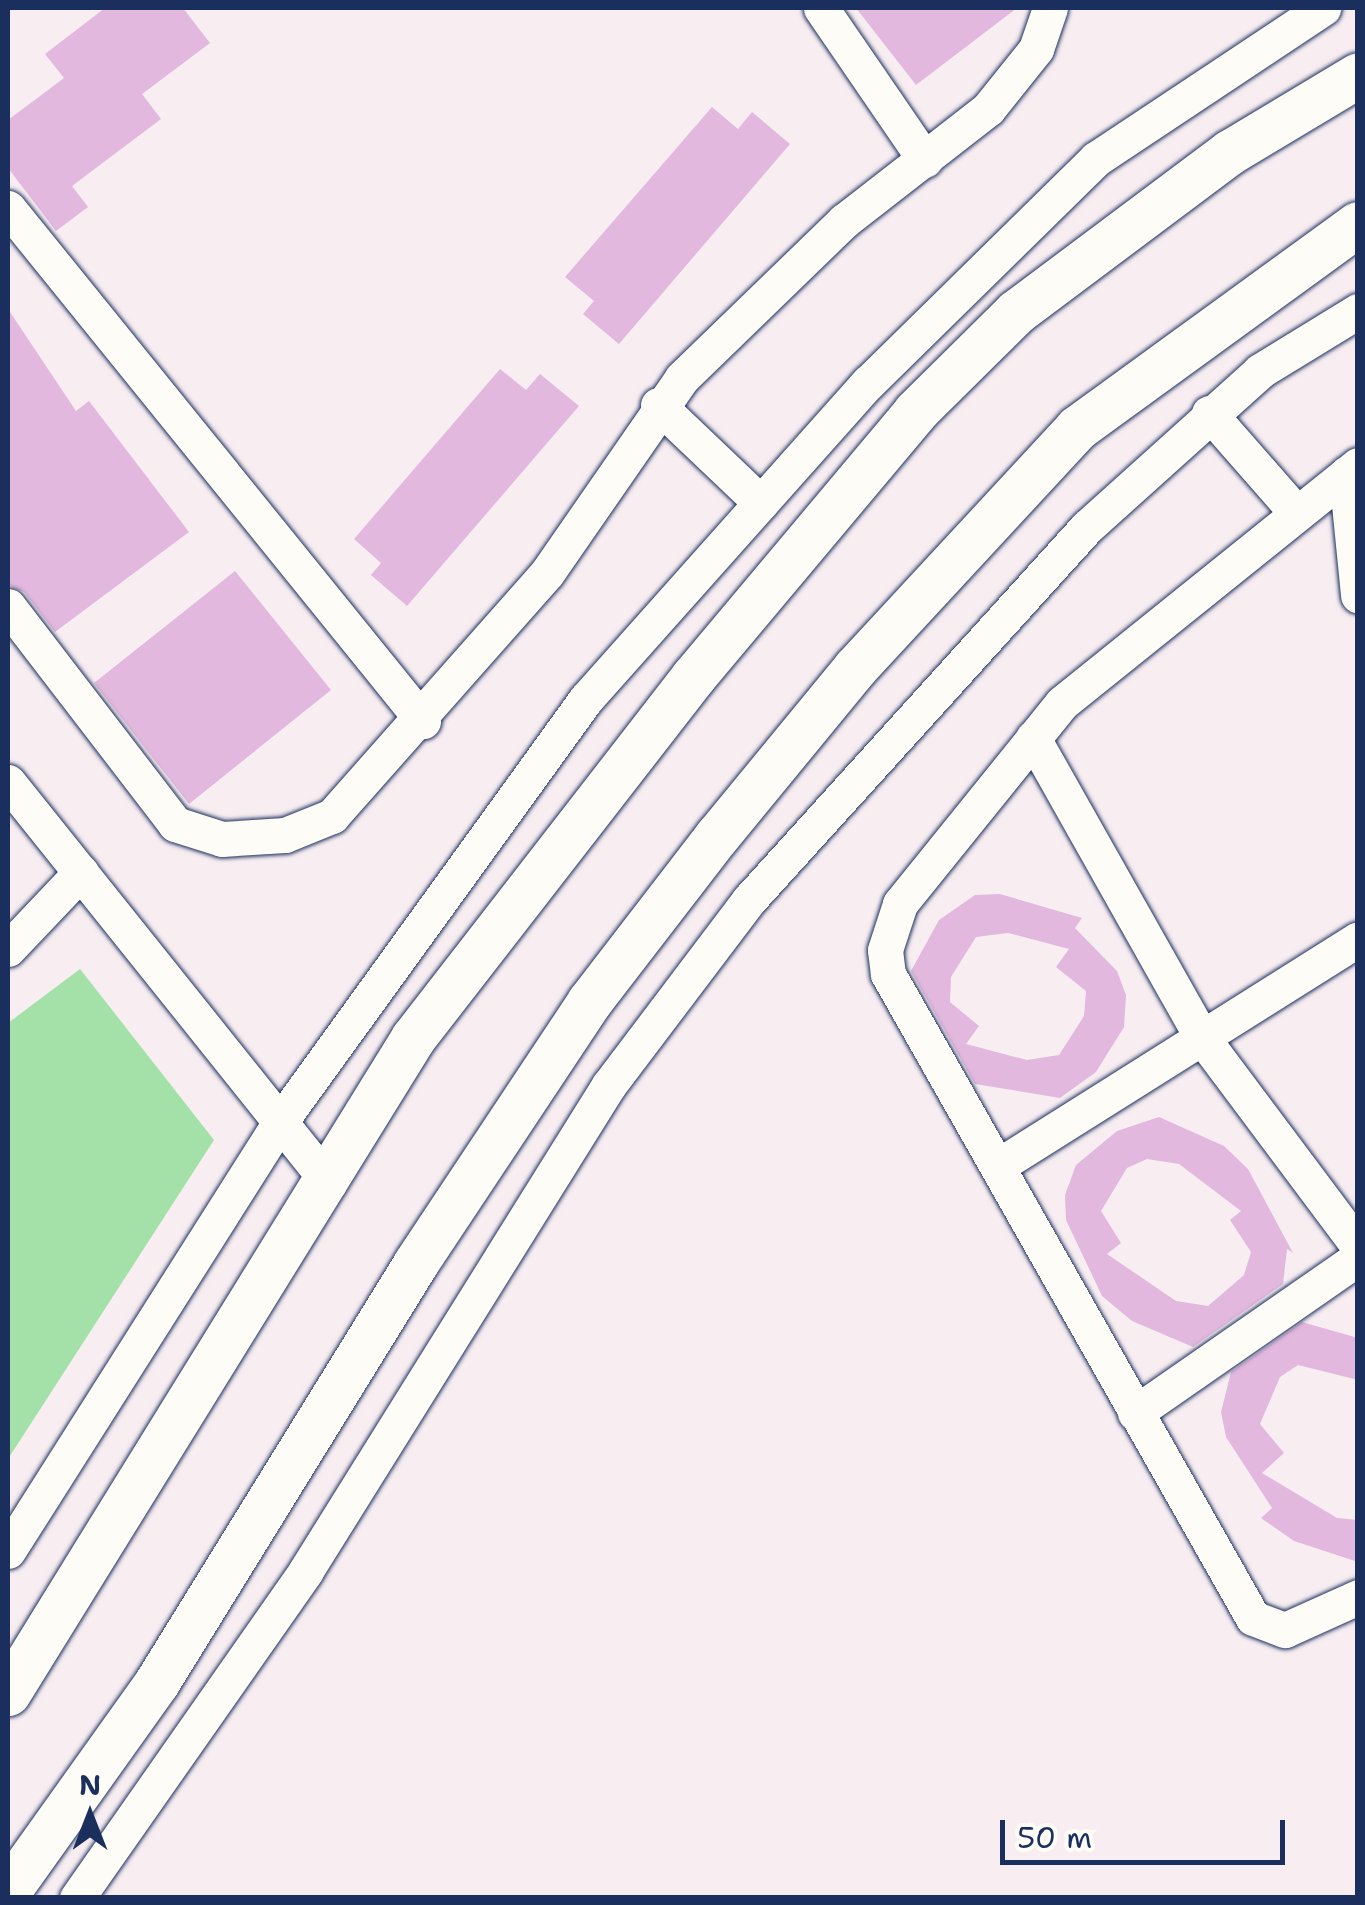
<!DOCTYPE html>
<html>
<head>
<meta charset="utf-8">
<style>
	body { margin:0 }
	#map { position:relative; width:1365px; height:1905px; overflow:hidden; background:#f8eef2; font-family:"Shantell Sans",sans-serif }
	div>[style] { position:absolute }
	.green>* { inset:0; background:#a3e1a9 }
	.building>* { inset:0; background:#e2b8de }
	.roads { filter:drop-shadow(0 0 2px #1b2f5e) drop-shadow(0 0 2px #1b2f5e) }
	.minor>* { height:35px; margin:-17.5px; padding:0 17.5px; transform-origin:17.5px; border-radius:17.5px; background:#fdfcf7 }
	.tertiary>* { height:45px; margin:-22.5px; padding:0 22.5px; transform-origin:22.5px; border-radius:22.5px; background:#fdfcf7 }
	span { translate:-50% -50%; white-space:nowrap; text-align:center; line-height:1.15; -webkit-text-stroke:9px #fdfcf7; paint-order:stroke }
	.frame { position:absolute; inset:0; border:10px solid #1b2f5e; pointer-events:none }
	.north { position:absolute; left:40px; top:1765px; width:100px; height:100px; -webkit-text-stroke:8px #fdfcf7; paint-order:stroke; rotate:0deg; font-size:28px; font-weight:700; line-height:40px; text-align:center; color:#1b2f5e }
	.north::after { content:''; display:block; margin:auto; width:35px; height:45px; background:#1b2f5e; clip-path:polygon(50% 0,100% 100%,50% 72%,0 100%) }
	.scale { position:absolute; left:1000px; top:1820px; width:285px; height:45px; box-sizing:border-box; border:5px solid #1b2f5e; border-top:0; padding-left:12px; font-size:30px; line-height:35px; white-space:nowrap; color:#1b2f5e; -webkit-text-stroke:8px #fdfcf7; paint-order:stroke }
</style>
</head>
<body>
<div id="map">
	<div class="green">
		<i style="clip-path:polygon(80px 969px,214px 1140px,8px 1459px,8px 1023px)"></i>
	</div>
	<div class="building">
		<i style="clip-path:polygon(105px 8px,183px 8px,210px 43px,142px 94px,161px 119px,72px 186px,88px 207px,56px 231px,8px 168px,8px 120px,64px 78px,45px 54px)"></i>
		<i style="clip-path:polygon(856px 8px,1017px 8px,916px 85px)"></i>
		<i style="clip-path:polygon(712px 107px,738px 129px,752px 112px,790px 144px,619px 344px,583px 314px,594px 301px,565px 277px)"></i>
		<i style="clip-path:polygon(8px 309px,76px 411px,89px 401px,189px 532px,55px 632px,24px 592px,8px 585px)"></i>
		<i style="clip-path:polygon(500px 369px,526px 390px,540px 374px,579px 406px,407px 606px,371px 575px,381px 563px,354px 539px)"></i>
		<i style="clip-path:polygon(235px 571px,331px 690px,189px 804px,94px 683px)"></i>
		<i style="clip-path:polygon(evenodd,1000px 894px,1082px 918px,1075px 928px,1117px 971px,1126px 995px,1124px 1027px,1096px 1072px,1060px 1098px,975px 1084px,911px 971px,939px 920px,975px 895px,1000px 894px,1008px 933px,1069px 949px,1056px 967px,1086px 991px,1084px 1016px,1059px 1055px,1027px 1060px,966px 1044px,979px 1026px,950px 1002px,951px 977px,976px 937px,1008px 933px)"></i>
		<i style="clip-path:polygon(evenodd,1159px 1117px,1224px 1146px,1248px 1169px,1293px 1253px,1287px 1249px,1283px 1284px,1193px 1347px,1132px 1321px,1102px 1296px,1066px 1220px,1065px 1195px,1076px 1165px,1117px 1131px,1159px 1117px,1147px 1159px,1179px 1164px,1241px 1211px,1230px 1220px,1251px 1252px,1244px 1275px,1208px 1306px,1176px 1301px,1107px 1254px,1121px 1243px,1101px 1211px,1127px 1168px,1147px 1159px)"></i>
		<i style="clip-path:polygon(1302px 1322px,1358px 1338px,1358px 1380px,1298px 1365px,1280px 1377px,1260px 1424px,1284px 1453px,1262px 1473px,1337px 1518px,1358px 1520px,1358px 1562px,1294px 1541px,1261px 1518px,1272px 1508px,1226px 1437px,1221px 1412px,1231px 1372px)"></i>
	</div>
	<div class="roads">
		<div class="minor">
			<i style="left:821px;top:8px;width:184px;rotate:55.6deg"></i>
			<i style="left:8px;top:208px;width:660px;rotate:51.03deg"></i>
			<i style="left:658px;top:405px;width:142px;rotate:43.6deg"></i>
			<i style="left:1209px;top:413px;width:129px;rotate:48.8deg"></i>
			<i style="left:1358px;top:465px;width:380px;rotate:141.2deg"></i>
			<i style="left:1062px;top:703px;width:258px;rotate:128.9deg"></i>
			<i style="left:900px;top:904px;width:48px;rotate:108.1deg"></i>
			<i style="left:885px;top:950px;width:24px;rotate:83deg"></i>
			<i style="left:888px;top:974px;width:740px;rotate:60.46deg"></i>
			<i style="left:1253px;top:1618px;width:34px;rotate:21deg"></i>
			<i style="left:1285px;top:1630px;width:80px;rotate:-24.3deg"></i>
			<i style="left:1346px;top:474px;width:122px;rotate:84.3deg"></i>
			<i style="left:8px;top:606px;width:275px;rotate:52.5deg"></i>
			<i style="left:175px;top:824px;width:49px;rotate:17.7deg"></i>
			<i style="left:222px;top:839px;width:63px;rotate:-3.6deg"></i>
			<i style="left:285px;top:835px;width:51px;rotate:-22deg"></i>
			<i style="left:332px;top:816px;width:324px;rotate:-48.5deg"></i>
			<i style="left:547px;top:573px;width:237px;rotate:-55.3deg"></i>
			<i style="left:682px;top:378px;width:226px;rotate:-44.1deg"></i>
			<i style="left:844px;top:221px;width:182px;rotate:-37.9deg"></i>
			<i style="left:988px;top:109px;width:77px;rotate:-51.3deg"></i>
			<i style="left:1036px;top:49px;width:43px;rotate:-71.1deg"></i>
			<i style="left:1033px;top:738px;width:342px;rotate:60.6deg"></i>
			<i style="left:1201px;top:1036px;width:262px;rotate:53.2deg"></i>
			<i style="left:8px;top:782px;width:514px;rotate:51.32deg"></i>
			<i style="left:8px;top:949px;width:106px;rotate:-46.5deg"></i>
			<i style="left:1001px;top:1164px;width:422px;rotate:-32.2deg"></i>
			<i style="left:1135px;top:1413px;width:272px;rotate:-34.8deg"></i>
			<i style="left:8px;top:1551px;width:508px;rotate:-57.62deg"></i>
			<i style="left:280px;top:1122px;width:522px;rotate:-54.12deg"></i>
			<i style="left:586px;top:699px;width:424px;rotate:-48.3deg"></i>
			<i style="left:868px;top:383px;width:320px;rotate:-44.5deg"></i>
			<i style="left:1096px;top:159px;width:273px;rotate:-33.6deg"></i>
			<i style="left:77px;top:1898px;width:398px;rotate:-55deg"></i>
			<i style="left:305px;top:1572px;width:574px;rotate:-58.03deg"></i>
			<i style="left:609px;top:1085px;width:232px;rotate:-52.9deg"></i>
			<i style="left:749px;top:900px;width:503px;rotate:-47.82deg"></i>
			<i style="left:1087px;top:527px;width:233px;rotate:-42deg"></i>
			<i style="left:1260px;top:371px;width:115px;rotate:-31.5deg"></i>
		</div>
		<div class="tertiary">
			<i style="left:8px;top:1693px;width:770px;rotate:-58.27deg"></i>
			<i style="left:413px;top:1038px;width:457px;rotate:-52.2deg"></i>
			<i style="left:693px;top:677px;width:346px;rotate:-50deg"></i>
			<i style="left:915px;top:412px;width:142px;rotate:-44.7deg"></i>
			<i style="left:1016px;top:312px;width:267px;rotate:-36.8deg"></i>
			<i style="left:1230px;top:152px;width:149px;rotate:-31deg"></i>
			<i style="left:8px;top:1891px;width:257px;rotate:-54.5deg"></i>
			<i style="left:157px;top:1682px;width:491px;rotate:-58.3deg"></i>
			<i style="left:415px;top:1264px;width:315px;rotate:-56.4deg"></i>
			<i style="left:589px;top:1002px;width:210px;rotate:-52.4deg"></i>
			<i style="left:717px;top:836px;width:217px;rotate:-50.6deg"></i>
			<i style="left:855px;top:668px;width:327px;rotate:-47.2deg"></i>
			<i style="left:1077px;top:428px;width:347px;rotate:-36deg"></i>
		</div>
	</div>
	<div class="frame"></div>
	<div class="north">N</div>
	<div class="scale">50 m</div>
</div>
</body>
</html>
